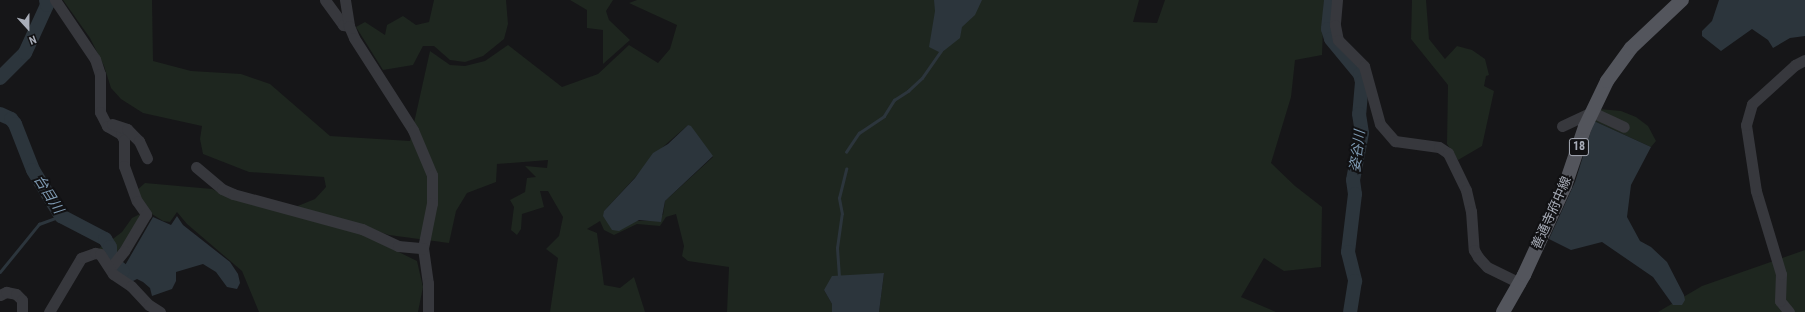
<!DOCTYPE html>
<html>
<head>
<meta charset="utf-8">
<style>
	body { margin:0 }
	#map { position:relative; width:1805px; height:312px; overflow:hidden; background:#161618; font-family:"Roboto Condensed","Noto Sans JP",sans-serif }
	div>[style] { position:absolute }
	.green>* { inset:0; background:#1e261f }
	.water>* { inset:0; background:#2c353c }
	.stream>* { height:2.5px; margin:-1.25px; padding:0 1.25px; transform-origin:1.25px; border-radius:1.25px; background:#2c353c }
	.river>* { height:14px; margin:-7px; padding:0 7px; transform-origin:7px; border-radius:7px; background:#2c353c }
	.minor>* { height:11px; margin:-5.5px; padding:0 5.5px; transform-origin:5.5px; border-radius:5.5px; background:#37383d }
	.major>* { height:14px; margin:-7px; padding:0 7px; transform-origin:7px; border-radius:7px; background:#53555c }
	span { translate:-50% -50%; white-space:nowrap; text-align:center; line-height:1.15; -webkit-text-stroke:4px #111113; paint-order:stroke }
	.shield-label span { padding:1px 3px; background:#111113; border:1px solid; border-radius:3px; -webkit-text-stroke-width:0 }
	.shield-label { font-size:12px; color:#a8adb8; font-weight:700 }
	.street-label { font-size:13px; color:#a8adb8 }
	.water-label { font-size:14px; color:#7f9bb3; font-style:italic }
	.north { position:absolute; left:8px; top:8px; width:40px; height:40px; -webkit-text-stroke:3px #111113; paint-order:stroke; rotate:159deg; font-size:11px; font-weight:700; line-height:16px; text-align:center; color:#a8adb8 }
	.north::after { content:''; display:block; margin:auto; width:14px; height:18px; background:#a8adb8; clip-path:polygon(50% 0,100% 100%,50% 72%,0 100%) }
</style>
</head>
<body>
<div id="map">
	<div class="green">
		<i style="clip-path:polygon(evenodd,63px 0,152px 0,153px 61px,191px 71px,241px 74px,270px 84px,330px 136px,410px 141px,430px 51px,450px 65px,465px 66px,485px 61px,508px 45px,562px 87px,598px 74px,629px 45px,658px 63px,670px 49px,677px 25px,629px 3px,637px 0,1139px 0,1133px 22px,1157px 23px,1165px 0,1324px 0,1322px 55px,1295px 60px,1291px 97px,1271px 163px,1295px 186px,1322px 207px,1321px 267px,1284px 271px,1264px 258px,1241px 297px,1276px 312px,879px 312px,884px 273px,824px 290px,832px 304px,832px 312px,727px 312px,729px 267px,688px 261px,682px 256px,684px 246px,676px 214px,666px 217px,660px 226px,637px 224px,614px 235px,604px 230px,600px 221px,587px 229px,597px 233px,604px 285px,620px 288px,634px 277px,645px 312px,550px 312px,558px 258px,546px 249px,559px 236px,563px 217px,548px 191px,540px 191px,544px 207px,522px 214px,521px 229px,517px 235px,511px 230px,514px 207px,510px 200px,525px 192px,527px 178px,536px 177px,525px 166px,547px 168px,548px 160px,497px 164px,496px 182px,467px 193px,456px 211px,449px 243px,389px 235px,365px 227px,356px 231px,417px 261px,423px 287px,418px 312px,259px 312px,242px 271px,187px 224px,177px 212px,170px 222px,163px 221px,152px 214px,140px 200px,137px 190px,145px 183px,212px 189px,227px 196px,283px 212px,315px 199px,326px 187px,324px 177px,249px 172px,203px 154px,200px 139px,202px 126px,143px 113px,121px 99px,111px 88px,104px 66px,90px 38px,63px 0,688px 125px,713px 157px,665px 201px,663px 215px,648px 221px,635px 221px,604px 211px,664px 146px,688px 125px)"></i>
		<i style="clip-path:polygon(434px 0,506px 0,508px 24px,504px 39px,483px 56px,465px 62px,450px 60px,434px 46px,423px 46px,413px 65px,383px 70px,356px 27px,365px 22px,385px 35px,387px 25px,403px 16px,416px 25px,429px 22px)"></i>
		<i style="clip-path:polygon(570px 0,613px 0,606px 11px,609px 20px,630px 40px,603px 64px,603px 30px,587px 28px,587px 10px)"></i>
		<i style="clip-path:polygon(1412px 0,1426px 0,1429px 39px,1445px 59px,1457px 46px,1472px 50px,1485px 59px,1489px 75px,1486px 76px,1484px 86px,1494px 91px,1482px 146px,1458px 160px,1447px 144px,1448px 85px,1411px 39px)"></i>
		<i style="clip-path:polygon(1599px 109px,1621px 111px,1636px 117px,1648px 126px,1656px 141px,1651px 147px,1594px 121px)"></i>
		<i style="clip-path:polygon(140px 214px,132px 233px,109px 262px,98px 250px,108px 239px,110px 241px,122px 232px,132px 218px)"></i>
		<i style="clip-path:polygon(1805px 250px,1805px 312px,1658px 312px,1702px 286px)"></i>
	</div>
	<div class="water">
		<i style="clip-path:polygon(934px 0,982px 0,975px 15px,962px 27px,960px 38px,941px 53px,929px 47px,935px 11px)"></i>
		<i style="clip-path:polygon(1719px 0,1805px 0,1805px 36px,1790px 38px,1773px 48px,1768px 40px,1752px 29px,1721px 51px,1702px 36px,1702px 31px,1712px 21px)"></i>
		<i style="clip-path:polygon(1594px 121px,1651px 147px,1631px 185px,1627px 217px,1640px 241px,1651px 247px,1667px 262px,1684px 295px,1685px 300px,1682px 305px,1673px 305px,1653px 277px,1602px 242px,1571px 250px,1549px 239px,1575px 182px)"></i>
		<i style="clip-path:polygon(688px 125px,691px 126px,713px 156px,665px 201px,661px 222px,639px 220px,619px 231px,612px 230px,603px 216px,604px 211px,635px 178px,653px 153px,668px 144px)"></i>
		<i style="clip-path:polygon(177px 216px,183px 225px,230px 262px,238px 274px,240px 283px,237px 289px,227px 287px,216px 272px,203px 264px,176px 272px,176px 281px,172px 289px,152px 296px,150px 288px,143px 282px,137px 279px,129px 283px,120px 274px,153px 217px,171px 225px)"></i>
		<i style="clip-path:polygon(884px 273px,879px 312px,832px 312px,832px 304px,824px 290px,832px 276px)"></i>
	</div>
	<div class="stream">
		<i style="left:846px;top:152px;width:23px;rotate:-56deg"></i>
		<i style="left:859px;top:133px;width:30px;rotate:-34deg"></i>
		<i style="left:884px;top:116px;width:19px;rotate:-58deg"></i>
		<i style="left:894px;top:100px;width:17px;rotate:-33deg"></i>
		<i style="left:908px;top:91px;width:19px;rotate:-43deg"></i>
		<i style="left:922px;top:78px;width:33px;rotate:-55deg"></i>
		<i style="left:0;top:272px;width:62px;rotate:-50.9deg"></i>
		<i style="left:39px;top:224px;width:23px;rotate:-20deg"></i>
		<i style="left:839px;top:277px;width:29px;rotate:-94deg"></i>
		<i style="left:837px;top:248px;width:34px;rotate:-82deg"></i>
		<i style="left:842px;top:214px;width:16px;rotate:-101deg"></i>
		<i style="left:839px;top:198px;width:30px;rotate:-76deg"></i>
	</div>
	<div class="river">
		<i style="left:1331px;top:0;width:29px;rotate:96deg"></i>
		<i style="left:1328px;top:29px;width:10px;rotate:73deg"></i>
		<i style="left:1331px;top:39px;width:45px;rotate:50.4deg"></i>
		<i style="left:1360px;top:74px;width:8px;rotate:76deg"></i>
		<i style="left:1362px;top:82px;width:32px;rotate:95deg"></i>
		<i style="left:1359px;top:114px;width:19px;rotate:81deg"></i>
		<i style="left:1362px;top:133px;width:48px;rotate:100.8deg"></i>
		<i style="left:1353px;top:180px;width:14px;rotate:82deg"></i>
		<i style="left:1355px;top:194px;width:58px;rotate:96.9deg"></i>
		<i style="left:1348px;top:252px;width:30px;rotate:76deg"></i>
		<i style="left:1355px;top:281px;width:31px;rotate:99deg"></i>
		<i style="left:0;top:78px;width:35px;rotate:-45deg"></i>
		<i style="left:25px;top:53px;width:53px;rotate:-65.4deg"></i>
		<i style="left:47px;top:5px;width:5px;rotate:-101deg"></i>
		<i style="left:0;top:114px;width:12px;rotate:24deg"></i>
		<i style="left:11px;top:119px;width:6px;rotate:51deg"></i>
		<i style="left:15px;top:124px;width:49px;rotate:68.6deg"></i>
		<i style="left:33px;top:170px;width:54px;rotate:58.7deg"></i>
		<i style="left:61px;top:216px;width:50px;rotate:27.6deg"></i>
		<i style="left:105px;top:239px;width:9px;rotate:58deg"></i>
		<i style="left:110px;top:247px;width:13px;rotate:90deg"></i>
		<i style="left:118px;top:267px;width:6px;rotate:39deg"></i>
	</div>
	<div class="minor">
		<i style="left:55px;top:0;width:71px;rotate:55.9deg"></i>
		<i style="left:95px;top:59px;width:16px;rotate:72deg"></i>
		<i style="left:100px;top:74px;width:38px;rotate:90deg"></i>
		<i style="left:100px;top:112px;width:16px;rotate:63deg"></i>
		<i style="left:107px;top:126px;width:16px;rotate:30deg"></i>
		<i style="left:121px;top:134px;width:7px;rotate:63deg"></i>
		<i style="left:124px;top:140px;width:26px;rotate:90deg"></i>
		<i style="left:124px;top:166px;width:37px;rotate:70deg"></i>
		<i style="left:137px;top:201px;width:16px;rotate:55deg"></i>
		<i style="left:146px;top:214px;width:43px;rotate:120.7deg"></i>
		<i style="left:124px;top:251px;width:22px;rotate:129deg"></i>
		<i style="left:325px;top:0;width:31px;rotate:54deg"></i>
		<i style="left:343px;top:25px;width:6px;rotate:9deg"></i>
		<i style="left:345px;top:0;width:26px;rotate:81deg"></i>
		<i style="left:349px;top:26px;width:13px;rotate:67deg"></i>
		<i style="left:354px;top:38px;width:109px;rotate:57.3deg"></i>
		<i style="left:413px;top:130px;width:49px;rotate:67.1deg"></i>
		<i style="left:432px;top:175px;width:28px;rotate:90deg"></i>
		<i style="left:432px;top:203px;width:46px;rotate:101.3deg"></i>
		<i style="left:423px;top:248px;width:35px;rotate:82deg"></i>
		<i style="left:428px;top:283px;width:29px;rotate:90deg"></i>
		<i style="left:1337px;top:0;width:25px;rotate:95deg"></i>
		<i style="left:1335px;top:25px;width:15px;rotate:79deg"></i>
		<i style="left:1338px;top:40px;width:37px;rotate:45deg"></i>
		<i style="left:1364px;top:66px;width:60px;rotate:74.6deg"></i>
		<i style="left:1380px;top:124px;width:23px;rotate:49deg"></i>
		<i style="left:1395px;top:141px;width:44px;rotate:7.8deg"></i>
		<i style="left:1439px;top:147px;width:11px;rotate:34deg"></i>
		<i style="left:1448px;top:153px;width:41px;rotate:64.1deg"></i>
		<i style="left:1466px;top:190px;width:22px;rotate:77deg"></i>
		<i style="left:1471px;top:211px;width:39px;rotate:86deg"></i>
		<i style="left:1474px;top:250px;width:8px;rotate:60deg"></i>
		<i style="left:1478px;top:257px;width:13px;rotate:48deg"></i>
		<i style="left:1487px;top:267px;width:37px;rotate:26deg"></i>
		<i style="left:112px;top:124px;width:16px;rotate:18deg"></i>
		<i style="left:127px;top:129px;width:17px;rotate:45deg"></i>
		<i style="left:139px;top:141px;width:19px;rotate:65deg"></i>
		<i style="left:1562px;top:126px;width:33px;rotate:-25deg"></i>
		<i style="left:1592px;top:112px;width:35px;rotate:25deg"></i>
		<i style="left:196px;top:167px;width:34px;rotate:40deg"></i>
		<i style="left:222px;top:189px;width:12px;rotate:24deg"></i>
		<i style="left:233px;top:194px;width:134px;rotate:15.2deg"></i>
		<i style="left:362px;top:229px;width:40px;rotate:25deg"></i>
		<i style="left:398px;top:246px;width:25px;rotate:5deg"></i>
		<i style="left:0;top:295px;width:7px;rotate:-27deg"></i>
		<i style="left:6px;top:292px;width:10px;rotate:11deg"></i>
		<i style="left:16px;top:294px;width:8px;rotate:45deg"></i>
		<i style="left:22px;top:300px;width:12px;rotate:90deg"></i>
		<i style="left:49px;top:312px;width:63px;rotate:-59.3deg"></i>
		<i style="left:81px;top:258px;width:15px;rotate:-20deg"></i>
		<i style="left:95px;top:253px;width:5px;rotate:11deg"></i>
		<i style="left:100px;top:254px;width:24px;rotate:57deg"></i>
		<i style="left:113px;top:274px;width:22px;rotate:34deg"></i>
		<i style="left:131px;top:286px;width:26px;rotate:47deg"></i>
		<i style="left:149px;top:305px;width:13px;rotate:32deg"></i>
		<i style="left:1789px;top:312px;width:14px;rotate:-129deg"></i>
		<i style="left:1780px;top:301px;width:27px;rotate:-88deg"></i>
		<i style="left:1781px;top:274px;width:87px;rotate:-106.8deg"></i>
		<i style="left:1756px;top:191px;width:67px;rotate:-98.6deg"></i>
		<i style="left:1746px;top:125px;width:22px;rotate:-74deg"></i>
		<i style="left:1752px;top:104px;width:58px;rotate:-42.2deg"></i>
		<i style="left:1795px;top:65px;width:11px;rotate:-27deg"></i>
	</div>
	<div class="major">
		<i style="left:1503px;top:312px;width:43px;rotate:-60.4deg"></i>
		<i style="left:1524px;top:275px;width:98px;rotate:-65.3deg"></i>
		<i style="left:1565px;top:186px;width:62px;rotate:-71.3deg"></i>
		<i style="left:1585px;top:127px;width:51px;rotate:-64.4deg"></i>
		<i style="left:1607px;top:81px;width:41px;rotate:-54deg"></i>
		<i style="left:1631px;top:48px;width:70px;rotate:-43.3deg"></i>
	</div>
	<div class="shield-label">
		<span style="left:1579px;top:147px">18</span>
	</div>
	<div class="street-label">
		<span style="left:1552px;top:213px;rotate:-66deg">善通寺府中線</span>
	</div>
	<div class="water-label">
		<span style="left:1357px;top:151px;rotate:-83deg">姿谷川</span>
		<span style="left:49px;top:194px;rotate:58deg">台目川</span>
	</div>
	<div class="north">N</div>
</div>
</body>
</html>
